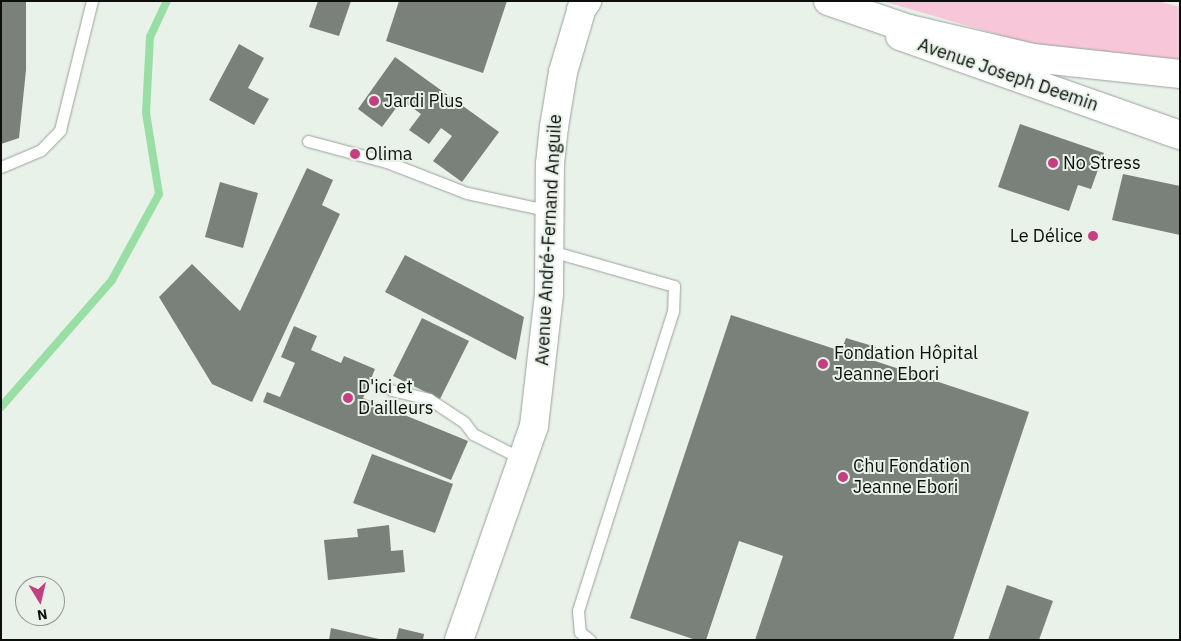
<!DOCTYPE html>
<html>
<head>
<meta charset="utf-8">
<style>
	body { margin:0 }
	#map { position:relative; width:1181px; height:641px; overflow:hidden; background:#e8f2e9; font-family:"IBM Plex Sans",sans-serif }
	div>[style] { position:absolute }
	.green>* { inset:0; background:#f7c7d9 }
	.stream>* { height:8px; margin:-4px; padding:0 4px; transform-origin:4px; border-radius:4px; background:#99dea5 }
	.building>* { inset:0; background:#79817a }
	.roads { filter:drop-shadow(0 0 1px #9aa29b) drop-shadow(0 0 1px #9aa29b) }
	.lane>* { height:11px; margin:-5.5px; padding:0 5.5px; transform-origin:5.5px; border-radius:5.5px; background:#fff }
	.secondary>* { height:28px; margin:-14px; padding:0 14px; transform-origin:14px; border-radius:14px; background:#fff }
	.primary>* { height:28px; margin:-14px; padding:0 14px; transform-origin:14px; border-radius:14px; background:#fff }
	.dots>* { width:14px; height:14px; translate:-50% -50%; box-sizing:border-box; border:2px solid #e8f2e9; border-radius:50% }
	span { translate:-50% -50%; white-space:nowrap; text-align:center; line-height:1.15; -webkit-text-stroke:4px #e8f2e9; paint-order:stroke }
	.street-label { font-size:18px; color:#0c0f0c }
	.poi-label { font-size:18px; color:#0c0f0c }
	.left { translate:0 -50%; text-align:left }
	.right { translate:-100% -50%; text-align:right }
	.frame { position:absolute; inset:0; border:2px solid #0c0f0c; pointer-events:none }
	.north { position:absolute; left:15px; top:576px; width:50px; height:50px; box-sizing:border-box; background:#e8f2e9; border:1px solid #909791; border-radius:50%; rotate:171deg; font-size:14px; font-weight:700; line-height:20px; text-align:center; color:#0c0f0c }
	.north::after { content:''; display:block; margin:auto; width:18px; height:22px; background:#c43f81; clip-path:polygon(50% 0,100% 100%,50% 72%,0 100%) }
</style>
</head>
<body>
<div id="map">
	<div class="green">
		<i style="clip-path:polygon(882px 1px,1158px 1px,1180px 7px,1180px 63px,1102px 56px,1027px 43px)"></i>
	</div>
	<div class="stream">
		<i style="left:1px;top:407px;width:169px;rotate:-48.8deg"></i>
		<i style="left:112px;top:280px;width:98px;rotate:-61.3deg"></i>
		<i style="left:159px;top:194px;width:82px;rotate:-99.1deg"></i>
		<i style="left:146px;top:113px;width:76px;rotate:-87deg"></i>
		<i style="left:150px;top:37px;width:40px;rotate:-65deg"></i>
	</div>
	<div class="building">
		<i style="clip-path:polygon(1px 1px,26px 1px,26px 70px,19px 138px,1px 144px)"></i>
		<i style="clip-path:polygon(318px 1px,351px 1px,339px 36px,309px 27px)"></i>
		<i style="clip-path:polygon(399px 1px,507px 1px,483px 73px,386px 41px)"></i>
		<i style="clip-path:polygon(239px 44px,264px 58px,248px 88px,269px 99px,254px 125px,209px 100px)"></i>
		<i style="clip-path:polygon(395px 57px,499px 132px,462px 182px,433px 161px,452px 136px,441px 128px,429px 144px,409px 130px,421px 114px,402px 100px,382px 127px,358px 109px)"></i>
		<i style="clip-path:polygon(1020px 124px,1104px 153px,1091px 189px,1078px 185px,1069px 211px,998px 187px)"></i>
		<i style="clip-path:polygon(307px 168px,333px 180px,322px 205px,340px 214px,252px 402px,212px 384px,159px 297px,192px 264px,240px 311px)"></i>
		<i style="clip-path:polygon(1123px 174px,1180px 186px,1180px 235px,1112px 220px)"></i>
		<i style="clip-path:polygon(220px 182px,258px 193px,243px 248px,205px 237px)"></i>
		<i style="clip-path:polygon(405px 255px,524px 317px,516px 360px,385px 292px)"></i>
		<i style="clip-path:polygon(731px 315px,841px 351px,846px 338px,876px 347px,872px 360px,1029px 412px,953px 640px,755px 640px,783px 556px,739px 541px,706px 640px,696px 640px,630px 618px)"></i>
		<i style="clip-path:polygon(422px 318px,469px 341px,440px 399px,393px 376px)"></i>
		<i style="clip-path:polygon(294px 326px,317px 336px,311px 350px,341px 363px,344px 356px,375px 369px,363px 398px,468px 441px,451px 480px,263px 402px,267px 392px,280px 397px,295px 363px,281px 357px)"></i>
		<i style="clip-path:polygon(372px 454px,453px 484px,435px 533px,353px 503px)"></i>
		<i style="clip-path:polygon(389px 525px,391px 551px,403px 550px,405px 572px,328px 580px,324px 540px,358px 537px,357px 529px)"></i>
		<i style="clip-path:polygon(1007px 585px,1053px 601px,1039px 640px,988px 640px)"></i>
		<i style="clip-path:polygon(331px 628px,379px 639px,379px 640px,329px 640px)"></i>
		<i style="clip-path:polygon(399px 628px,424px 634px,423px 640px,396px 640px)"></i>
	</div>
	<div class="roads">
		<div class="lane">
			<i style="left:308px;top:141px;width:82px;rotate:14.9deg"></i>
			<i style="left:387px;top:162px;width:86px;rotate:21.2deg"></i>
			<i style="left:467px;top:193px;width:85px;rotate:12.2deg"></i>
			<i style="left:1px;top:167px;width:43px;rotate:-23deg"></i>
			<i style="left:41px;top:150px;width:28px;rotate:-46deg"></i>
			<i style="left:60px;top:130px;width:133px;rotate:-76.1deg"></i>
			<i style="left:551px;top:251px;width:128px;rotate:15.9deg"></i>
			<i style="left:674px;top:286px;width:25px;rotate:92deg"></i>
			<i style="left:673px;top:311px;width:315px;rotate:107.6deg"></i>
			<i style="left:578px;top:611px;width:21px;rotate:85deg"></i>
			<i style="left:580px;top:632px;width:13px;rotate:39deg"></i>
			<i style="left:391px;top:390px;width:39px;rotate:13deg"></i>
			<i style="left:429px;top:399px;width:42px;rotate:33.3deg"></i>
			<i style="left:464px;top:422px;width:15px;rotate:53deg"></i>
			<i style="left:473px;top:434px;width:55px;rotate:27deg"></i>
		</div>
		<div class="secondary">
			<i style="left:900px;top:36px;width:297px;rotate:19.5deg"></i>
			<i style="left:459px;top:640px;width:227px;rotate:-70.7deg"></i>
			<i style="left:534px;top:426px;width:133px;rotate:-83.5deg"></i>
			<i style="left:549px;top:294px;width:130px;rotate:-89.6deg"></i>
			<i style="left:550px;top:164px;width:37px;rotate:-84deg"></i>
			<i style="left:554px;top:127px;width:56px;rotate:-80.7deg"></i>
			<i style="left:563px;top:72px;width:74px;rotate:-73.5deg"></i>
		</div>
		<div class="primary">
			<i style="left:828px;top:1px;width:86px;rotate:19.1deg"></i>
			<i style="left:909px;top:29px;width:127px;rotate:13.2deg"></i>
			<i style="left:1033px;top:58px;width:148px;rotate:6.2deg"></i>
			<i style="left:581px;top:10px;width:11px;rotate:-56deg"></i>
		</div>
	</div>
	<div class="dots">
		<i style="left:374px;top:101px;background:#c43f81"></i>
		<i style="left:355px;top:154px;background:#c43f81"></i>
		<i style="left:1053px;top:163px;background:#c43f81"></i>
		<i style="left:1093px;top:236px;background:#c43f81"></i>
		<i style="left:823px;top:364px;background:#c43f81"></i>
		<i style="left:348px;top:398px;background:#c43f81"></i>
		<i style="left:843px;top:477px;background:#c43f81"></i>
	</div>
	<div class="street-label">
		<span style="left:1008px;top:75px;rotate:19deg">Avenue Joseph Deemin</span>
		<span style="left:549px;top:240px;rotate:-87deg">Avenue André-Fernand Anguile</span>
	</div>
	<div class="poi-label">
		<span class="left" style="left:384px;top:101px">Jardi Plus</span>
		<span class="left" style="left:365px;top:154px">Olima</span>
		<span class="left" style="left:1063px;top:163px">No Stress</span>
		<span class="right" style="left:1083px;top:236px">Le Délice</span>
		<span class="left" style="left:834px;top:364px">Fondation Hôpital<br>Jeanne Ebori</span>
		<span class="left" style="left:358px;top:398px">D'ici et<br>D'ailleurs</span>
		<span class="left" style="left:853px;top:477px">Chu Fondation<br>Jeanne Ebori</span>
	</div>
	<div class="frame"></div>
	<div class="north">N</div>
</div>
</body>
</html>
